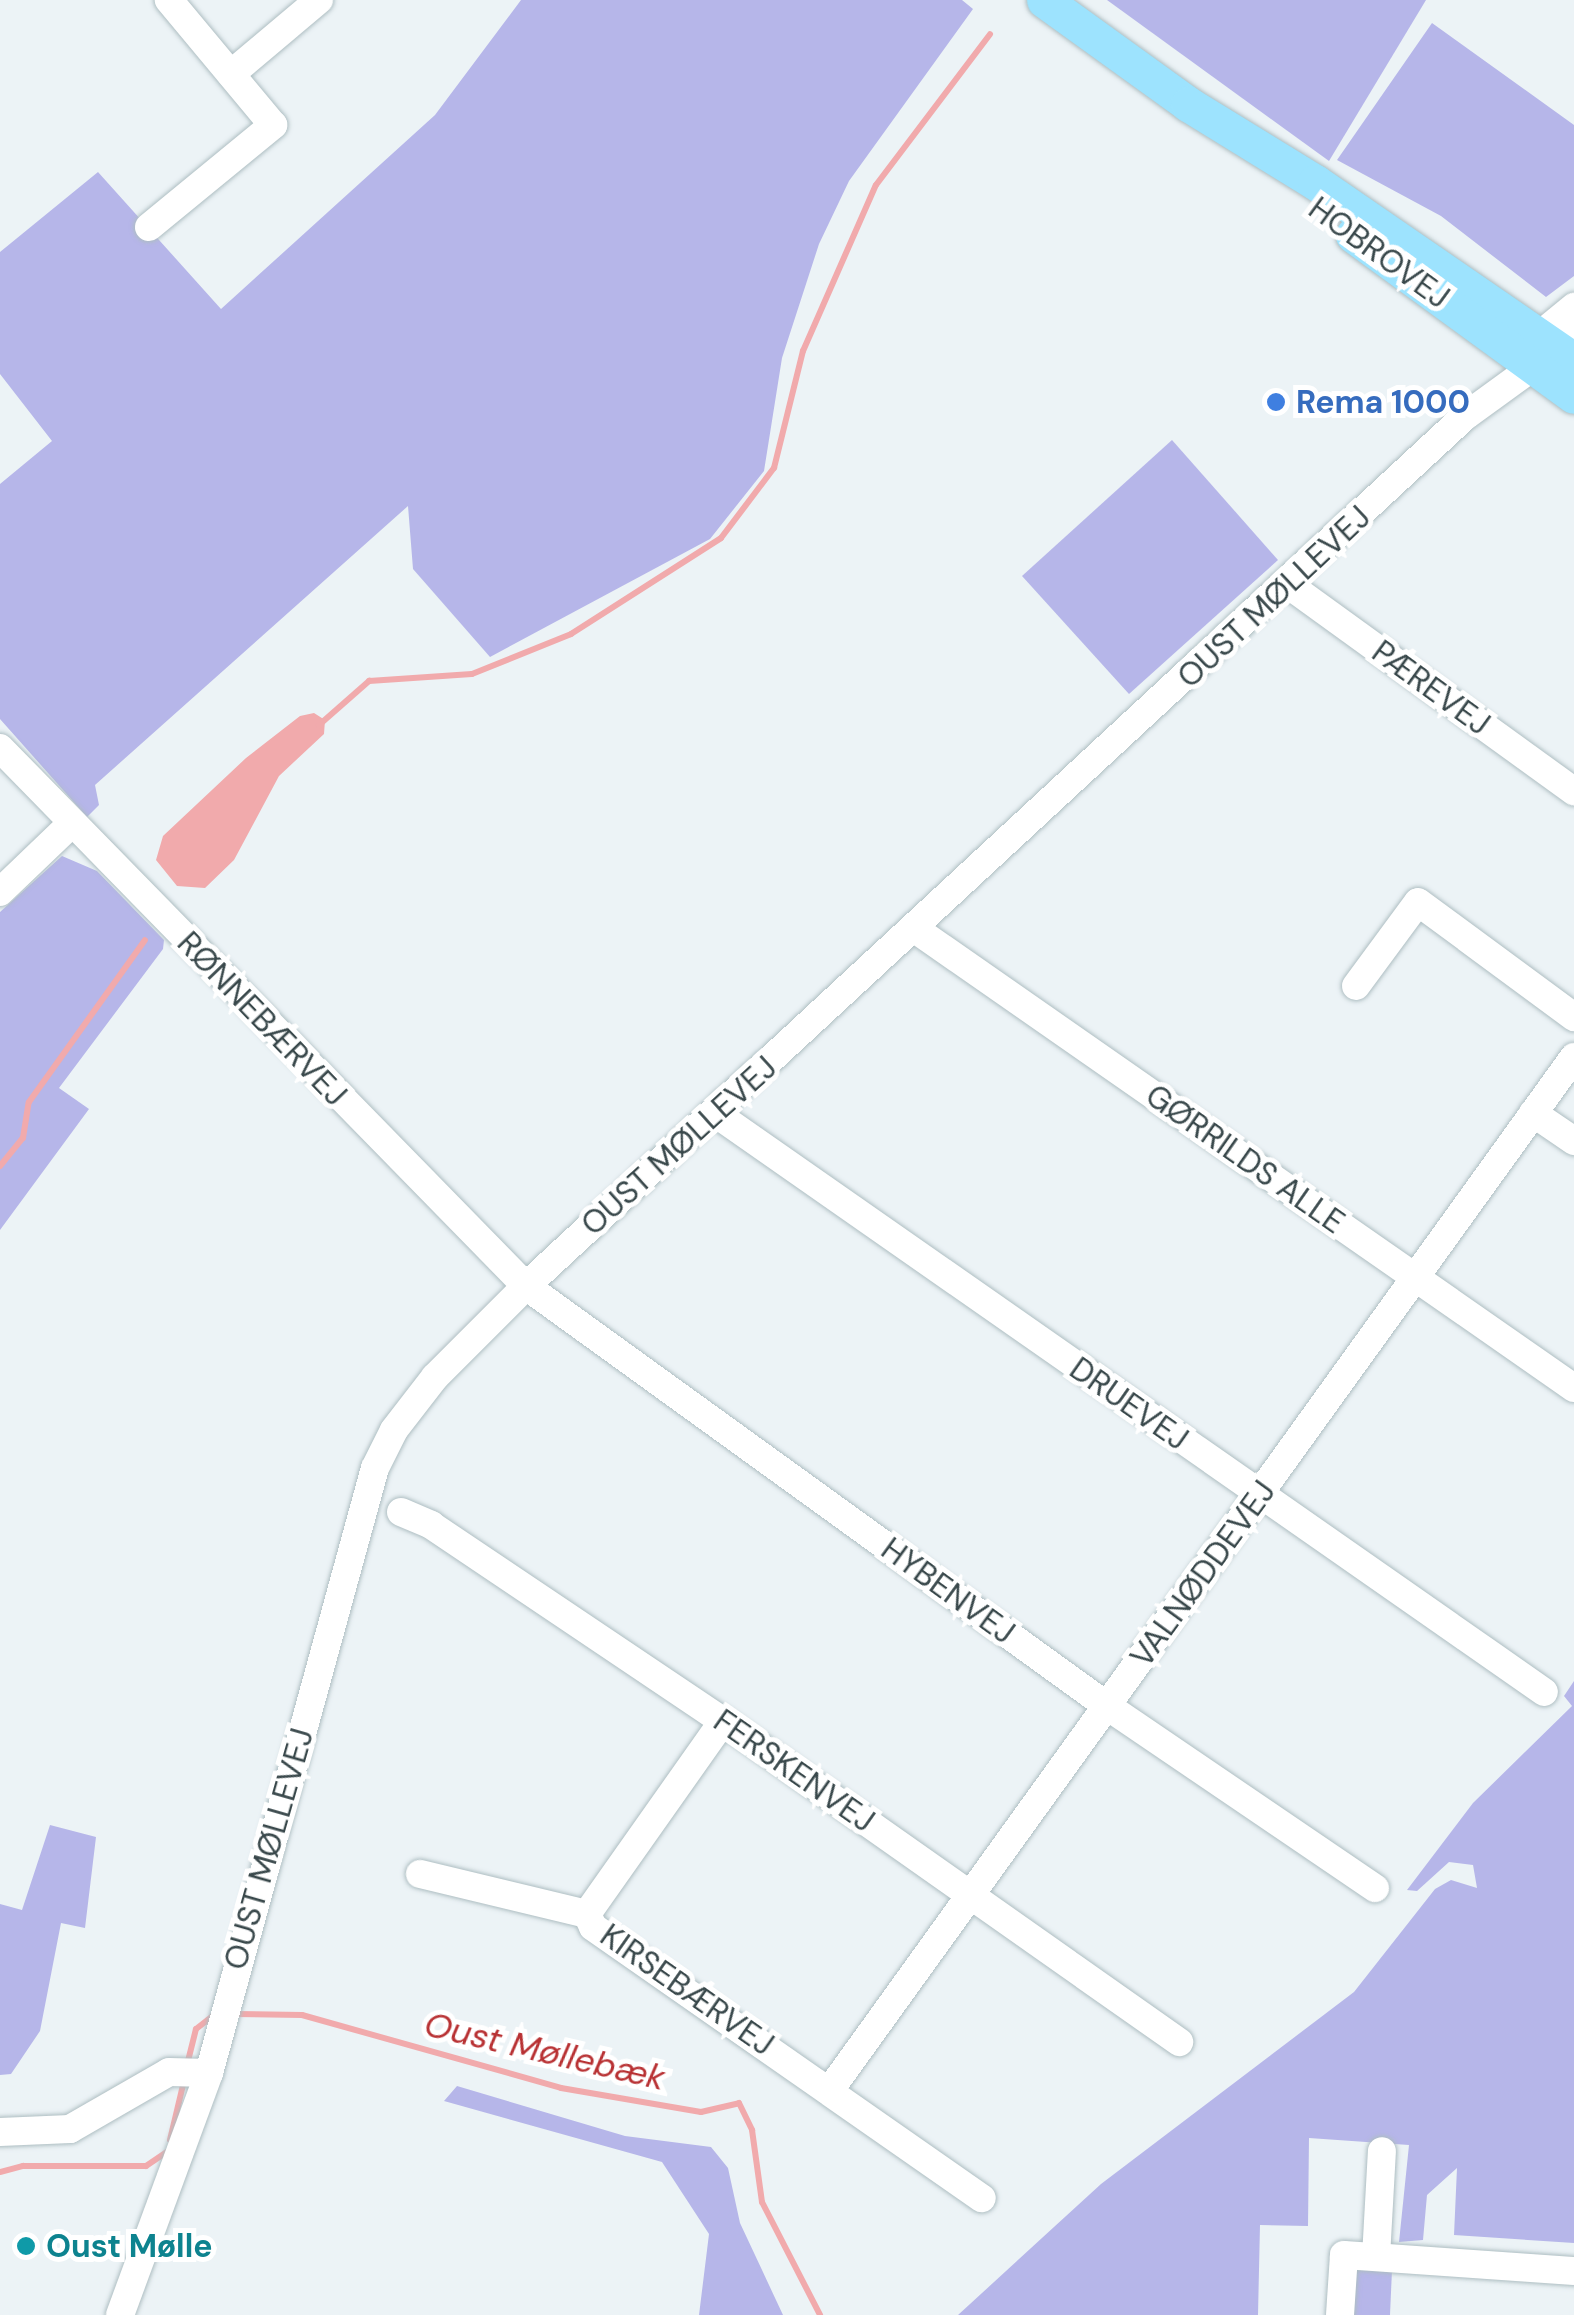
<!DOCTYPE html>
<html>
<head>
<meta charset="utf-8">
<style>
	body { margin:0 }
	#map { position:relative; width:1574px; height:2315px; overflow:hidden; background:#ecf3f6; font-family:"DM Sans",sans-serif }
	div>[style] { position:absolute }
	.green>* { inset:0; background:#b6b6e9 }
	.water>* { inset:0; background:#f1aaac }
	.stream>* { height:6px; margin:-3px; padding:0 3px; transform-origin:3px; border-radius:3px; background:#f1aaac }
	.roads { filter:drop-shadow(0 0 2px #aebec2) drop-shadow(0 0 2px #aebec2) }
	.minor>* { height:28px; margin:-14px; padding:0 14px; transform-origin:14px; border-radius:14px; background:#fff }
	.major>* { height:35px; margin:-17.5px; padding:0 17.5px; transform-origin:17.5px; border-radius:17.5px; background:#9de3fe }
	.dots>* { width:28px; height:28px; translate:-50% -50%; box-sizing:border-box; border:5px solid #fff; border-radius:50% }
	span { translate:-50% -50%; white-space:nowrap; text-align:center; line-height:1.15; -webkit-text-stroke:10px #fff; paint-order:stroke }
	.street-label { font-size:32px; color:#39484b }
	.shop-label { font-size:32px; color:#366cbe; font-weight:700 }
	.left { translate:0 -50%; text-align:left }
	.culture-label { font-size:32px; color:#0d838f; font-weight:700 }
	.water-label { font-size:35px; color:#b83133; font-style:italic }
</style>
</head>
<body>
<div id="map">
	<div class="green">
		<i style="clip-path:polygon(521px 0,962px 0,973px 9px,849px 181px,819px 244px,782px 358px,764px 471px,710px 539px,490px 657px,413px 569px,408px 506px,95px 785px,99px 805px,87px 817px,0 719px,0 484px,52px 441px,0 374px,0 252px,98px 172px,221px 309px,435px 115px)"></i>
		<i style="clip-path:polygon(1107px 0,1426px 0,1329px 161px)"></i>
		<i style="clip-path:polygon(1432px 23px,1574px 125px,1574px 276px,1546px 297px,1441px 216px,1337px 160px)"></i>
		<i style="clip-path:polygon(1172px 440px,1278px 560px,1129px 694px,1022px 576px)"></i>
		<i style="clip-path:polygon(62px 856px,97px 871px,164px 940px,163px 949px,59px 1088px,89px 1109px,0 1230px,0 912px)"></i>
		<i style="clip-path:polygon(1574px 1681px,1574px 2243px,1454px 2235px,1457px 2168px,1427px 2195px,1423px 2240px,1399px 2242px,1409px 2145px,1309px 2138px,1308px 2226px,1260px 2225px,1258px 2315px,958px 2315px,1101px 2184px,1354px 1992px,1435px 1889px,1451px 1880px,1477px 1888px,1473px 1865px,1449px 1862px,1417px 1891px,1407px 1890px,1473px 1803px,1572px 1706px,1564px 1696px)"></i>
		<i style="clip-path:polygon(50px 1825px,96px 1837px,85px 1928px,61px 1923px,40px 2031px,11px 2074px,0 2075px,0 1904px,22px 1910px)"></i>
		<i style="clip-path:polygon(457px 2086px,625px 2136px,711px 2147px,728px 2168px,740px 2223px,783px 2315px,699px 2315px,709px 2234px,662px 2162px,444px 2101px)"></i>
		<i style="clip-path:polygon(1352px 2265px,1392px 2270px,1390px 2315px,1349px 2315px)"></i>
	</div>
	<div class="water">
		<i style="clip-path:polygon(314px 713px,325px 720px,324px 734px,279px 776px,234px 860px,205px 888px,177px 886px,156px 860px,163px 836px,246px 758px,300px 716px)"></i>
	</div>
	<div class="stream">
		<i style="left:319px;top:725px;width:67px;rotate:-41.3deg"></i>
		<i style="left:369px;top:681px;width:103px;rotate:-3.9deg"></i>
		<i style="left:472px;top:674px;width:107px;rotate:-22deg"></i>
		<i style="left:571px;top:634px;width:178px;rotate:-32.6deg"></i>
		<i style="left:721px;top:538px;width:88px;rotate:-52.9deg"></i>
		<i style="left:774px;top:468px;width:121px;rotate:-76.1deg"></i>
		<i style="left:803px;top:351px;width:181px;rotate:-66.3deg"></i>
		<i style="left:876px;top:185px;width:189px;rotate:-52.9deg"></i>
		<i style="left:0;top:1166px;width:36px;rotate:-51deg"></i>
		<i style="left:23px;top:1138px;width:36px;rotate:-81deg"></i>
		<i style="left:29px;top:1102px;width:199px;rotate:-54.4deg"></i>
		<i style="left:235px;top:2014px;width:67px;rotate:0.9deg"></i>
		<i style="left:302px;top:2015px;width:269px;rotate:15.7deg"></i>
		<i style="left:561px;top:2088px;width:142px;rotate:9.7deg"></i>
		<i style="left:701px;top:2112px;width:39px;rotate:-13deg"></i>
		<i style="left:739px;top:2103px;width:30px;rotate:64deg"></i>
		<i style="left:752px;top:2130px;width:73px;rotate:82.1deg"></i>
		<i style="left:762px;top:2202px;width:127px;rotate:62.8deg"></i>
		<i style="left:187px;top:2065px;width:37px;rotate:-76deg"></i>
		<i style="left:196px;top:2029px;width:23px;rotate:-38deg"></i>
		<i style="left:170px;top:2140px;width:61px;rotate:-76.7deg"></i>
		<i style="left:0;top:2172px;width:24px;rotate:-15deg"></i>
		<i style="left:23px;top:2166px;width:123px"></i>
		<i style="left:146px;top:2166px;width:25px;rotate:-34deg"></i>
	</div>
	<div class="roads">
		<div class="minor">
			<i style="left:231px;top:74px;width:115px;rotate:-40.1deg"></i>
			<i style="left:149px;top:227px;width:161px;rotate:-39.4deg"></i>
			<i style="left:273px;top:125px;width:163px;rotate:-129.8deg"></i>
			<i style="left:1524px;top:348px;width:65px;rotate:-39.4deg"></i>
			<i style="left:1289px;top:585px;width:352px;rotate:35.9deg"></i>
			<i style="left:0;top:748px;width:752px;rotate:45.65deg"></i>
			<i style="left:526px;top:1286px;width:717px;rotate:35.86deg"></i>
			<i style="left:1107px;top:1706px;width:324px;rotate:34.2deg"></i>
			<i style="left:0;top:892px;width:100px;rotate:-43.8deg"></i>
			<i style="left:915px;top:929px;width:803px;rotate:34.86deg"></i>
			<i style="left:1356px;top:986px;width:104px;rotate:-53.6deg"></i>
			<i style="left:1418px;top:902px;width:194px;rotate:36.4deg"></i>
			<i style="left:715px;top:1113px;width:1011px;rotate:34.93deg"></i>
			<i style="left:1533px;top:1113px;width:50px;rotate:34.3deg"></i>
			<i style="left:401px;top:1512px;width:33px;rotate:23deg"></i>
			<i style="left:431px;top:1525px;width:352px;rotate:33.9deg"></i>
			<i style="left:723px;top:1721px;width:558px;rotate:35.14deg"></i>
			<i style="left:723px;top:1721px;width:236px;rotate:125.2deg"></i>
			<i style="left:587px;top:1914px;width:14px;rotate:65deg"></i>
			<i style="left:593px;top:1927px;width:474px;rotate:34.9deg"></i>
			<i style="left:420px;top:1874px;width:172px;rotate:13.5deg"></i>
			<i style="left:830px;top:2090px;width:1273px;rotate:-54.24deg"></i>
			<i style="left:0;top:2132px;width:70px;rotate:-2.5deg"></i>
			<i style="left:70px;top:2129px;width:114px;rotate:-29.9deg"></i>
			<i style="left:169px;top:2072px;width:40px;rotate:1.4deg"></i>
			<i style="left:1376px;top:2257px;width:106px;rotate:-86.8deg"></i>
			<i style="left:120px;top:2315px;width:258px;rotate:-69.8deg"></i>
			<i style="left:209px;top:2073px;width:627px;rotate:-74.66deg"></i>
			<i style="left:375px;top:1468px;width:42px;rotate:-63.4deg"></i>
			<i style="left:394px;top:1430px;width:67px;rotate:-52.3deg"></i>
			<i style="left:435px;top:1377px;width:129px;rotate:-45deg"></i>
			<i style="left:526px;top:1286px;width:1279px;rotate:-42.81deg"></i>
			<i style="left:1464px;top:417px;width:136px;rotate:-36deg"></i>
			<i style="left:1340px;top:2315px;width:60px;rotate:-86.2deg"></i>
			<i style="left:1344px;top:2255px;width:231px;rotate:4deg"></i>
		</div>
		<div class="major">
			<i style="left:1044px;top:0;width:178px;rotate:35.8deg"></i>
			<i style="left:1188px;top:104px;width:149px;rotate:31.6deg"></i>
			<i style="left:1315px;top:182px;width:314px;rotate:34.5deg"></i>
			<i style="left:1353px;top:235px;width:273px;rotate:36.1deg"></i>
		</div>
	</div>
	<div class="dots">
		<i style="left:1276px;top:402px;background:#3f7fe0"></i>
		<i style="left:26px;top:2246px;background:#0f9aa8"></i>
	</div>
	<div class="street-label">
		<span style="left:1379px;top:253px;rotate:36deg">HOBROVEJ</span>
		<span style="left:1274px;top:597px;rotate:-43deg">OUST MØLLEVEJ</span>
		<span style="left:1431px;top:688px;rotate:36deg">PÆREVEJ</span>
		<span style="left:262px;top:1019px;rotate:46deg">RØNNEBÆRVEJ</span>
		<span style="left:679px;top:1146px;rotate:-42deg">OUST MØLLEVEJ</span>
		<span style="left:1245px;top:1159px;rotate:35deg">GØRRILDS ALLE</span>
		<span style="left:1129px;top:1404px;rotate:35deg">DRUEVEJ</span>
		<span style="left:1203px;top:1574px;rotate:-54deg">VALNØDDEVEJ</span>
		<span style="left:948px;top:1591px;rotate:36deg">HYBENVEJ</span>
		<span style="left:794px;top:1771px;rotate:35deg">FERSKENVEJ</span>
		<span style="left:269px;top:1849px;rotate:-74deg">OUST MØLLEVEJ</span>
		<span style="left:687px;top:1990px;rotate:35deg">KIRSEBÆRVEJ</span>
	</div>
	<div class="shop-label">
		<span class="left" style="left:1296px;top:402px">Rema 1000</span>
	</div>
	<div class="culture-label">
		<span class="left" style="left:46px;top:2246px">Oust Mølle</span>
	</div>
	<div class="water-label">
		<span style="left:545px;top:2051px;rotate:13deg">Oust Møllebæk</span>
	</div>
</div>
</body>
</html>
